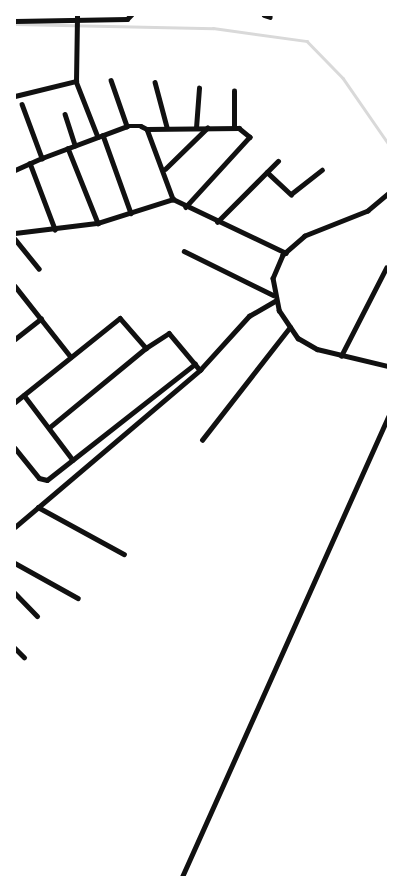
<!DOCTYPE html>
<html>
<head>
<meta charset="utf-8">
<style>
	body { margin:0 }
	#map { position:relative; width:403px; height:892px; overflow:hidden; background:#fff; font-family:"Fira Sans Condensed",sans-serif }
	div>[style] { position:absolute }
	.stream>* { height:2.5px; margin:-1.25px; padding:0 1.25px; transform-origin:1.25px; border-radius:1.25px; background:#d9d9d9 }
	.minor>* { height:4.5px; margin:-2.25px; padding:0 2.25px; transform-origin:2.25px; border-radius:2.25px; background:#111 }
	span { translate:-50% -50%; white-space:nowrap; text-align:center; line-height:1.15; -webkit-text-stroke:4.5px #fff; paint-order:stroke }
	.frame { position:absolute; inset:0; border:16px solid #fff; pointer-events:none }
</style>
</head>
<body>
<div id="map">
	<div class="stream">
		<i style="left:15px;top:24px;width:198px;rotate:1.2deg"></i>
		<i style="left:213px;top:28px;width:95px;rotate:7.9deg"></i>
		<i style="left:307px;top:41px;width:52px;rotate:45.8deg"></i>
		<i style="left:343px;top:78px;width:79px;rotate:55.3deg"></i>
	</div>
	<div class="minor">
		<i style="left:264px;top:15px;width:6px;rotate:18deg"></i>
		<i style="left:15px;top:21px;width:112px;rotate:-1deg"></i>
		<i style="left:127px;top:19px;width:6px;rotate:-45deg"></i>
		<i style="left:111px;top:80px;width:49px;rotate:70.8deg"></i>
		<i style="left:76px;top:81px;width:60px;rotate:68.6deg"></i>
		<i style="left:155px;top:82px;width:47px;rotate:75.1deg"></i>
		<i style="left:15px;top:96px;width:63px;rotate:-13.8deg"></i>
		<i style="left:76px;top:81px;width:66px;rotate:-89.1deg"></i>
		<i style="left:22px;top:104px;width:58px;rotate:69.7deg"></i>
		<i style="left:42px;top:158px;width:91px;rotate:-20.6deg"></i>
		<i style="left:127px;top:126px;width:14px"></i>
		<i style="left:141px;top:126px;width:7px;rotate:27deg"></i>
		<i style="left:147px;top:129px;width:75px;rotate:69.6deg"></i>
		<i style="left:173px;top:199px;width:125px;rotate:25.5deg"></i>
		<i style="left:65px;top:114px;width:33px;rotate:72deg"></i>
		<i style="left:196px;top:128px;width:40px;rotate:-85.7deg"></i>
		<i style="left:234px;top:128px;width:37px;rotate:-90deg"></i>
		<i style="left:147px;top:129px;width:92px;rotate:-0.6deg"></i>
		<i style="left:239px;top:128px;width:14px;rotate:39deg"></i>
		<i style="left:250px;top:137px;width:95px;rotate:132.4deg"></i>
		<i style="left:103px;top:135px;width:83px;rotate:70.3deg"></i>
		<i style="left:68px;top:148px;width:81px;rotate:68.2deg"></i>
		<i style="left:30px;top:163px;width:71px;rotate:69.3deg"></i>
		<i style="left:165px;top:169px;width:59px;rotate:-44.3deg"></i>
		<i style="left:15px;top:170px;width:30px;rotate:-24deg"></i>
		<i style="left:267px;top:172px;width:33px;rotate:43deg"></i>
		<i style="left:291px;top:194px;width:39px;rotate:-38deg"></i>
		<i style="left:388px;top:194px;width:26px;rotate:140deg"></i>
		<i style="left:368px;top:211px;width:68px;rotate:158.4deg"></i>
		<i style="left:305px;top:236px;width:29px;rotate:139deg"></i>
		<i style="left:283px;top:255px;width:25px;rotate:113deg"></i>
		<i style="left:273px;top:278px;width:33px;rotate:79deg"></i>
		<i style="left:279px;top:310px;width:34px;rotate:56deg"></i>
		<i style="left:298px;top:338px;width:22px;rotate:30deg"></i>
		<i style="left:317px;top:349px;width:73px;rotate:13.5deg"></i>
		<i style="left:217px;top:222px;width:86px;rotate:-45deg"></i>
		<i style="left:15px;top:233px;width:84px;rotate:-6.9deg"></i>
		<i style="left:98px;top:223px;width:79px;rotate:-17.7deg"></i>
		<i style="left:15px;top:239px;width:38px;rotate:51deg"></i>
		<i style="left:184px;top:251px;width:99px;rotate:26.3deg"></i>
		<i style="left:15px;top:286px;width:90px;rotate:51.7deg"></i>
		<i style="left:15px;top:339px;width:33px;rotate:-38deg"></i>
		<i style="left:341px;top:356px;width:99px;rotate:-62.9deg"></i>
		<i style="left:24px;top:395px;width:81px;rotate:53deg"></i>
		<i style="left:15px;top:402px;width:134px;rotate:-38.7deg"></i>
		<i style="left:120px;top:318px;width:40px;rotate:49deg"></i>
		<i style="left:146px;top:348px;width:27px;rotate:-33deg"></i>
		<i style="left:169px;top:333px;width:48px;rotate:50deg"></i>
		<i style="left:200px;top:370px;width:73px;rotate:-47.8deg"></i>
		<i style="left:249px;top:316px;width:30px;rotate:-30deg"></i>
		<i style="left:50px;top:427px;width:124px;rotate:-39.5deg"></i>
		<i style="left:202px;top:440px;width:143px;rotate:-52.1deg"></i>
		<i style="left:15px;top:448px;width:38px;rotate:51deg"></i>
		<i style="left:39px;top:478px;width:8px;rotate:14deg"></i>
		<i style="left:47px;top:480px;width:188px;rotate:-38.1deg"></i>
		<i style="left:38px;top:507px;width:98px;rotate:28.7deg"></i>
		<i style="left:15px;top:527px;width:243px;rotate:-40.3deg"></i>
		<i style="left:15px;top:563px;width:72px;rotate:29.1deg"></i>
		<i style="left:15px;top:593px;width:32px;rotate:46deg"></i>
		<i style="left:15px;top:648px;width:13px;rotate:45deg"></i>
		<i style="left:182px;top:877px;width:504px;rotate:-65.88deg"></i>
	</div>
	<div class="frame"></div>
</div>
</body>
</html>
